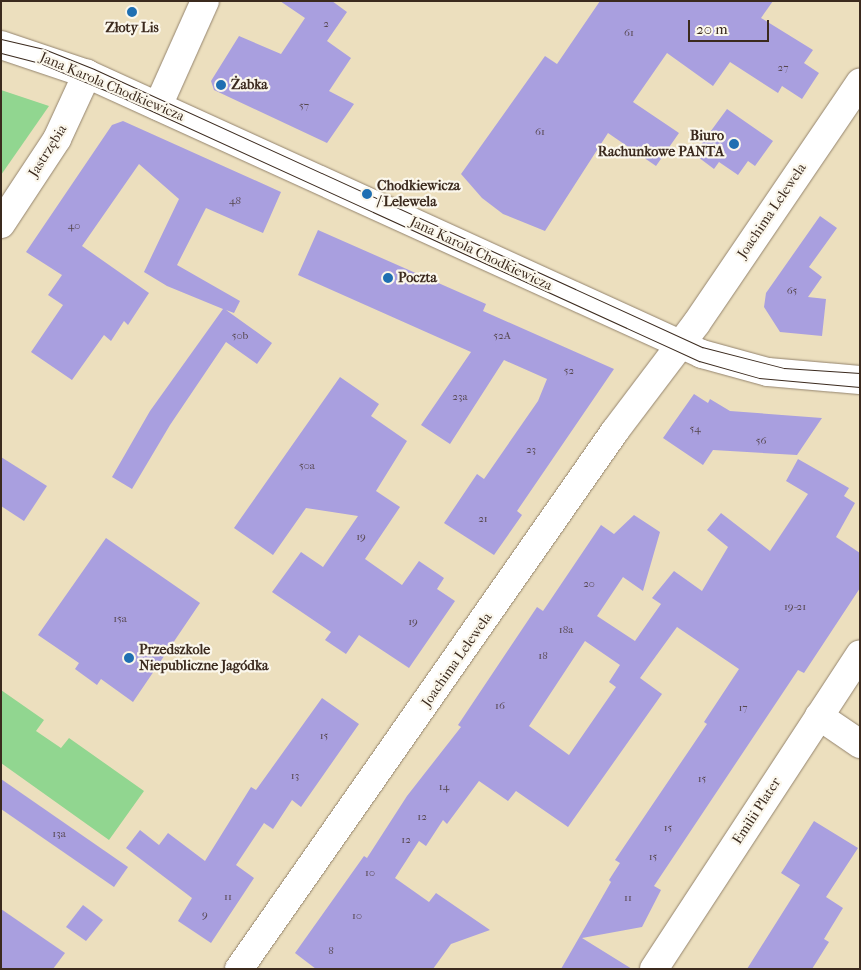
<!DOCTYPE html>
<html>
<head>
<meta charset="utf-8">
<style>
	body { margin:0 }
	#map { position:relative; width:861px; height:970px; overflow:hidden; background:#ecdfbe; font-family:"IM FELL French Canon",serif }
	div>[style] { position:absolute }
	.green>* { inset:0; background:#91d690 }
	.building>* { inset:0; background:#a99fdf }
	.roads { filter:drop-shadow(0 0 1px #94846e) drop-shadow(0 0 1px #94846e) }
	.minor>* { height:28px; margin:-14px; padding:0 14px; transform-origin:14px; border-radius:14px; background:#fff }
	.tertiary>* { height:28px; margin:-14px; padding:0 14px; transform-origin:14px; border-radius:14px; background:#fff }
	.tram>* { height:1px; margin:-0.5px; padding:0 0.5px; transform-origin:0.5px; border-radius:0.5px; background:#3b2a1e }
	.dots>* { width:14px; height:14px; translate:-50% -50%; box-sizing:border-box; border:2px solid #fbf7ec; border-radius:50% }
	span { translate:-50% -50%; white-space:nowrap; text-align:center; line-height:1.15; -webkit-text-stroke:4.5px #fbf7ec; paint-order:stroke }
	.number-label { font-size:11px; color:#56474e }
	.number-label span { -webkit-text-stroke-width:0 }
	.poi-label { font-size:14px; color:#3b2a1e; font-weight:700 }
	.left { translate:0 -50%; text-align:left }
	.right { translate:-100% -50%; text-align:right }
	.street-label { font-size:14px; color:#3b2a1e }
	.frame { position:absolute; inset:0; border:2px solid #3b2a1e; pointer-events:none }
	.scale { position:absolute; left:688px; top:20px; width:81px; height:22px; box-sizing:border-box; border:2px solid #3b2a1e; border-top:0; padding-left:6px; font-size:15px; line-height:18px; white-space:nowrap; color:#3b2a1e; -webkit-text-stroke:4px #fbf7ec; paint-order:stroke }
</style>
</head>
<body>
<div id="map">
	<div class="green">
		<i style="clip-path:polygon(1px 90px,49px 106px,1px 175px)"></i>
		<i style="clip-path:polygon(1px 690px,44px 720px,36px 731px,61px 748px,69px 738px,144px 791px,109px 840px,1px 763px)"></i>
	</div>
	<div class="building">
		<i style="clip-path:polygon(280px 1px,332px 1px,347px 12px,327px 41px,351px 58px,329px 91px,354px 104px,327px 143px,214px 90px,211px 81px,239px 36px,281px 54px,305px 18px)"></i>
		<i style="clip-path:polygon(600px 1px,773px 1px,761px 18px,813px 50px,804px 63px,819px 73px,802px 99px,782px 86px,778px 93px,730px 62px,713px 86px,667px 53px,633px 102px,679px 133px,656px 166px,608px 133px,545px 231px,503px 214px,482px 198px,461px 174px,545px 56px,557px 64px)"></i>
		<i style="clip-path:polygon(727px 109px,773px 141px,755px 166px,748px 161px,738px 175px,719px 162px,714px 169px,694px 154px)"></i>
		<i style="clip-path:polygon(123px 121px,281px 192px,263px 233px,206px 208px,177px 265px,240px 301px,234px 313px,226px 310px,272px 343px,257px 364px,226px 342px,170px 425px,132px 489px,112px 477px,150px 411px,223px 309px,167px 286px,144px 272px,179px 199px,139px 164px,82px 246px,149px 293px,128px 325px,124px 321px,111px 341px,104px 335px,72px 380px,31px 352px,63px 305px,48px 295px,62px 275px,26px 252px,112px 125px)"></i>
		<i style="clip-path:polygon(820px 216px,837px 228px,809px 267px,822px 277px,808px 297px,826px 299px,822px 336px,780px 332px,764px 307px,766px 293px)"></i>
		<i style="clip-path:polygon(318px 230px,486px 304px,483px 311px,614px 369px,517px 511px,522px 515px,494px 555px,444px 523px,477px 474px,484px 479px,538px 401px,547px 379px,504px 360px,450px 444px,421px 425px,471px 352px,298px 275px)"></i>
		<i style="clip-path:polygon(340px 377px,379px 404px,371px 416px,407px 441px,376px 491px,400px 507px,365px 559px,402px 585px,419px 561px,444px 578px,437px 589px,455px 601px,409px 668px,359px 635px,346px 654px,325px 640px,331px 632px,272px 592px,301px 552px,323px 567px,358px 516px,306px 508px,273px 555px,234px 528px)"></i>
		<i style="clip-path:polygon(694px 394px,708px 403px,710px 399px,730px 411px,822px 418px,797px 455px,713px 450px,703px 465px,663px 438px)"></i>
		<i style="clip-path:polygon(1px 457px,47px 486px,24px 521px,1px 506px)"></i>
		<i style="clip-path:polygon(evenodd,798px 459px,849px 488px,844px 496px,855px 503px,836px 537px,860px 553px,860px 588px,804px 673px,798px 670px,654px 886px,661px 890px,642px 927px,582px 938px,632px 969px,561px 969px,611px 882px,609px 880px,620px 863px,615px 860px,707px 724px,704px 722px,739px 669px,677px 627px,640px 678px,662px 694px,568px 827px,516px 791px,508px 801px,479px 781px,447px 824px,443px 820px,426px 846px,419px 841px,395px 878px,429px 902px,436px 893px,490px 930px,451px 944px,433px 969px,316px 969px,295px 953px,364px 856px,367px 858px,407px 796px,461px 727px,458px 725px,537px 607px,543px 611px,601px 525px,614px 534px,634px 515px,660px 532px,643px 591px,623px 577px,597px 616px,635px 641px,661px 604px,652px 598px,674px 571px,702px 591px,728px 547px,707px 530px,721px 513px,770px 551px,808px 494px,786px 481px,798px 459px,585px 641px,620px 665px,609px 682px,616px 687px,569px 755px,529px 726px,585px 641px)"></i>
		<i style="clip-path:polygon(106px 538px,200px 603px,133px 702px,101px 679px,97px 685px,75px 669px,79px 663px,38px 635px)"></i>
		<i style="clip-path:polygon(322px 698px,359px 724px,301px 807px,292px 800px,273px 829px,264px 823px,236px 865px,254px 878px,211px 943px,178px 921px,192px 898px,126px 848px,140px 830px,159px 845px,168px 833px,205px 861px,251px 787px,256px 790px)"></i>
		<i style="clip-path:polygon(1px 779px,128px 867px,114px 887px,1px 809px)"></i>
		<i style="clip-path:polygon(814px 821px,858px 848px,826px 897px,843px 908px,824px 939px,829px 942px,812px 969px,747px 969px,800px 885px,781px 873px)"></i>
		<i style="clip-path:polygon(83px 905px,103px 920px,86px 941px,66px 927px)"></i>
		<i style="clip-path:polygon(1px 909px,65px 953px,53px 969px,1px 969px)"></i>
	</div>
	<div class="roads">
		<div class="minor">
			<i style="left:158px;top:106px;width:115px;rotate:-65.9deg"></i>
			<i style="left:1px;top:224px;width:102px;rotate:-56.6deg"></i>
			<i style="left:57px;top:139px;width:72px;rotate:-65.2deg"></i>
			<i style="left:819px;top:716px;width:50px;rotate:34.3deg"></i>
			<i style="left:239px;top:969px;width:656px;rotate:-55.05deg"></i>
			<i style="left:615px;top:431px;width:134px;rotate:-52.9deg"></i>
			<i style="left:696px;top:324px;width:292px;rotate:-55.8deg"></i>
			<i style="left:654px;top:969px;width:376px;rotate:-56.8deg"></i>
		</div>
		<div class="tertiary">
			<i style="left:1px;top:45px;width:91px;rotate:18.6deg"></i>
			<i style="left:87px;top:74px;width:676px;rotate:24.48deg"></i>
			<i style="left:702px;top:354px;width:68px;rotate:15.3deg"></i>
			<i style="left:768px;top:372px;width:92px;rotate:5deg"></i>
		</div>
	</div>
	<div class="tram">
		<i style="left:1px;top:39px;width:44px;rotate:13.1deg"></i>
		<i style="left:44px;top:49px;width:54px;rotate:21.8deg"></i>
		<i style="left:94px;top:69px;width:669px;rotate:24.57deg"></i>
		<i style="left:702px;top:347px;width:85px;rotate:14.4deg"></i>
		<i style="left:784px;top:368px;width:76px;rotate:3.8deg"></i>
		<i style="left:1px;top:53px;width:40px;rotate:14.4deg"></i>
		<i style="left:40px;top:63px;width:86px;rotate:22.7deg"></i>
		<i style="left:119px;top:96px;width:638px;rotate:24.56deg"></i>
		<i style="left:699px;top:361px;width:62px;rotate:15.8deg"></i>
		<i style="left:759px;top:378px;width:101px;rotate:5.1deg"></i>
	</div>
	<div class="dots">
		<i style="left:132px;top:12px;background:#1f6fb2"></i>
		<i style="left:221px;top:85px;background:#1f6fb2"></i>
		<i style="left:734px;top:144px;background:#1f6fb2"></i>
		<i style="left:367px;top:194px;background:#1f6fb2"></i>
		<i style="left:388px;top:278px;background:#1f6fb2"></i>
		<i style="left:129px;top:658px;background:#1f6fb2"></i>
	</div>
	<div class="number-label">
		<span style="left:326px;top:24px">2</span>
		<span style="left:629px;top:33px">61</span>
		<span style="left:783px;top:68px">27</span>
		<span style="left:304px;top:106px">57</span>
		<span style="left:540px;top:132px">61</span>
		<span style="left:235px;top:201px">48</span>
		<span style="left:74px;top:226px">40</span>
		<span style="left:792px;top:291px">65</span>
		<span style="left:240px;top:336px">50b</span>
		<span style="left:502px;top:336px">52A</span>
		<span style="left:569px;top:371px">52</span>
		<span style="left:460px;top:397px">23a</span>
		<span style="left:695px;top:429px">54</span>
		<span style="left:761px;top:441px">56</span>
		<span style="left:531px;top:450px">23</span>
		<span style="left:307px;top:466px">50a</span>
		<span style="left:483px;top:519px">21</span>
		<span style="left:361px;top:537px">19</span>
		<span style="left:589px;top:584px">20</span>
		<span style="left:795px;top:607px">19-21</span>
		<span style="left:120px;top:619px">15a</span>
		<span style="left:413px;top:622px">19</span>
		<span style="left:566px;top:630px">18a</span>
		<span style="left:543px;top:656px">18</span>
		<span style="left:500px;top:706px">16</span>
		<span style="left:743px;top:708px">17</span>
		<span style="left:324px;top:736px">15</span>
		<span style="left:295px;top:776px">13</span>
		<span style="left:702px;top:779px">15</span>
		<span style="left:444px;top:787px">14</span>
		<span style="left:422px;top:817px">12</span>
		<span style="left:668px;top:828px">15</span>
		<span style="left:59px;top:834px">13a</span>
		<span style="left:406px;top:840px">12</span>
		<span style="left:653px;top:857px">15</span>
		<span style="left:370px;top:873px">10</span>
		<span style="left:228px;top:897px">11</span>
		<span style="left:628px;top:898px">11</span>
		<span style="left:205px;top:915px">9</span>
		<span style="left:357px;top:916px">10</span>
		<span style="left:331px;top:951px">8</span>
	</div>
	<div class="poi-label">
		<span style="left:132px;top:28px">Złoty Lis</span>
		<span class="left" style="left:231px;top:85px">Żabka</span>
		<span class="right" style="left:724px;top:144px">Biuro<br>Rachunkowe PANTA</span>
		<span class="left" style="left:377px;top:194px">Chodkiewicza<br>/ Lelewela</span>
		<span class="left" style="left:398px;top:278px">Poczta</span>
		<span class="left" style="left:139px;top:658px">Przedszkole<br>Niepubliczne Jagódka</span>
	</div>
	<div class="street-label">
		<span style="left:112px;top:87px;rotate:23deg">Jana Karola Chodkiewicza</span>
		<span style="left:48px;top:151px;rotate:-58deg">Jastrzębia</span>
		<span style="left:772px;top:211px;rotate:-56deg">Joachima Lelewela</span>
		<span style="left:481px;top:254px;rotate:25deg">Jana Karola Chodkiewicza</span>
		<span style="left:457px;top:660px;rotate:-55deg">Joachima Lelewela</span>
		<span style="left:757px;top:811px;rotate:-57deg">Emilii Plater</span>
	</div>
	<div class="frame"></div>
	<div class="scale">20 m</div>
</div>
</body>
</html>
